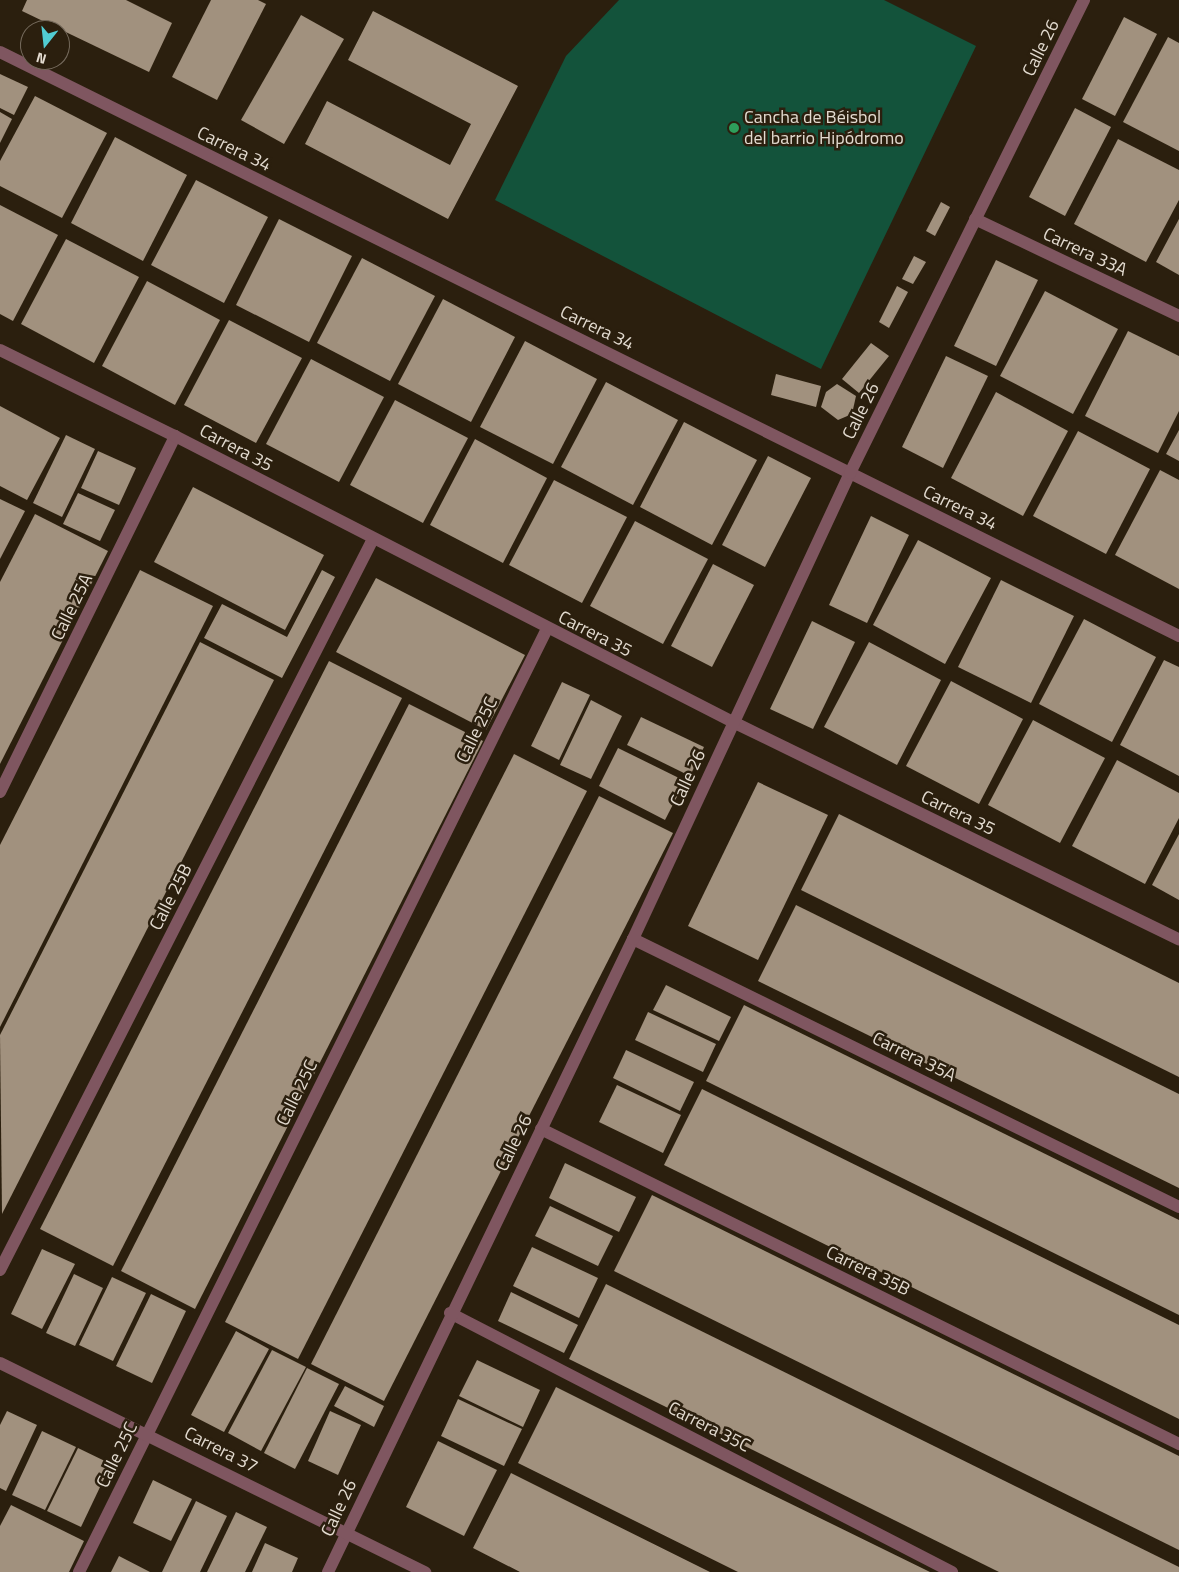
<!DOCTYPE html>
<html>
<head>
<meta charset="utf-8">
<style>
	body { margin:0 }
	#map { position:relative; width:1179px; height:1572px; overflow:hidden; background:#2b1f0e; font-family:"Titillium Web",sans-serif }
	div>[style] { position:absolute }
	.green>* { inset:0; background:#13533b }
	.building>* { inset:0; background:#a1917e }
	.service>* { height:12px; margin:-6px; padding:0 6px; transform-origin:6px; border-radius:6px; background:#7f5660 }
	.minor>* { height:12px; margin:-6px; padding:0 6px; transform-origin:6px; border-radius:6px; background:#7f5660 }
	.tertiary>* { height:12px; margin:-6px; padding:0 6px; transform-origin:6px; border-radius:6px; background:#7f5660 }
	.dots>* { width:14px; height:14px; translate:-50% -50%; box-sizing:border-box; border:2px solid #2b1f0e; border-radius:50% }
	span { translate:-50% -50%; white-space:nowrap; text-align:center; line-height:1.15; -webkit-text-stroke:5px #2b1f0e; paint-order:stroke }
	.street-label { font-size:18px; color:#e3dbd0 }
	.poi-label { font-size:18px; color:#e3dbd0 }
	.left { translate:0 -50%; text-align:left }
	.north { position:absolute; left:20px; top:20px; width:50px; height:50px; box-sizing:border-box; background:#2b1f0e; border:1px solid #756a5c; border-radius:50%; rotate:196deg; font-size:14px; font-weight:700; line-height:20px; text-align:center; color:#e3dbd0 }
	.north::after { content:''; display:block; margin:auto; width:18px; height:22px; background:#51ccd2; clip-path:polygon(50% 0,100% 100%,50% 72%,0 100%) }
</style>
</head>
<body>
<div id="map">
	<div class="green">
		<i style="clip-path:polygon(619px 0,884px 0,976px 46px,821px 369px,495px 200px,566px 56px)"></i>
	</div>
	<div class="building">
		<i style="clip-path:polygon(27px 0,126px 0,172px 23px,149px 72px,22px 11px)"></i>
		<i style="clip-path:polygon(211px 0,258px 0,266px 4px,217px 100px,172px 77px)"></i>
		<i style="clip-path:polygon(373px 11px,518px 86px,448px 219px,305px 144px,327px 101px,450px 165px,471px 124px,348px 60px)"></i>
		<i style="clip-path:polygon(301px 15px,344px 39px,284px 144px,241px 120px)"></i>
		<i style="clip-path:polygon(1124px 17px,1157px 34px,1115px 116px,1082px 99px)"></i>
		<i style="clip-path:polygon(1168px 37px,1179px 43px,1179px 151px,1123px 122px)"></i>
		<i style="clip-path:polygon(0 74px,28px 87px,14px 115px,0 108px)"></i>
		<i style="clip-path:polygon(35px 96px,107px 133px,62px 218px,0 186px,0 161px)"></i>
		<i style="clip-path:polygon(1075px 108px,1111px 127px,1065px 216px,1029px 197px)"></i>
		<i style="clip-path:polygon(0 112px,12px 119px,0 143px)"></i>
		<i style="clip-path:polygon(115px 137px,187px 175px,143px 261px,71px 223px)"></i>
		<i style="clip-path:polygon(1118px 139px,1179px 170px,1179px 200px,1146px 262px,1074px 224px)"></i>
		<i style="clip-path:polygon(196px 180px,268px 217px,224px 303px,151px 265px)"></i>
		<i style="clip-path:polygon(941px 202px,950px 207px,935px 236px,926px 231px)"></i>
		<i style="clip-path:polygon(0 205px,58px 235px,13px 321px,0 314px)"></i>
		<i style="clip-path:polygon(279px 219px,352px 256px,309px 342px,236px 305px)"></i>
		<i style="clip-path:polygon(1179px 219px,1179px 275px,1156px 262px)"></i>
		<i style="clip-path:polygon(66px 239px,139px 277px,94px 363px,21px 324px)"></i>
		<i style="clip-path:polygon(914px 256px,926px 262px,913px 284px,902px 279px)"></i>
		<i style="clip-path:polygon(362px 258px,435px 296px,390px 381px,317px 343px)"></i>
		<i style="clip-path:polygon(996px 260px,1038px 280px,996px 366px,954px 346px)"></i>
		<i style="clip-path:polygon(147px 281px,220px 320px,175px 405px,102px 366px)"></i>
		<i style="clip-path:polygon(897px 286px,908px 292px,889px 328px,879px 322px)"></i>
		<i style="clip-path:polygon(1045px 291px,1118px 329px,1073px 414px,1000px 376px)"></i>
		<i style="clip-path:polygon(443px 299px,515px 337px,471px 422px,398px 384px)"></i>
		<i style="clip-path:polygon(229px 320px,302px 358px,256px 443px,184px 405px)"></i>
		<i style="clip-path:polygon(1128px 331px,1179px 356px,1179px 411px,1158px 453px,1085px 416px)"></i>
		<i style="clip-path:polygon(525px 341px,597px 379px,553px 464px,480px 427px)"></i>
		<i style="clip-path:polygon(871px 343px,889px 356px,859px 393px,842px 379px)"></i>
		<i style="clip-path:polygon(946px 356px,988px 376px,943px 468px,902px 447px)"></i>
		<i style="clip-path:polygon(311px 359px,384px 397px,339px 482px,266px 444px)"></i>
		<i style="clip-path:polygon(776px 374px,821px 386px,816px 407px,771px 395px)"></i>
		<i style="clip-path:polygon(606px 382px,678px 420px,633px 505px,561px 467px)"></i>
		<i style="clip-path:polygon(837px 384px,856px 396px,852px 414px,838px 420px,821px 407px,826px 392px)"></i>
		<i style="clip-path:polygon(996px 392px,1068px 431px,1023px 516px,951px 478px)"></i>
		<i style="clip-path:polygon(395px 400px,468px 438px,423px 523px,350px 485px)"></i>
		<i style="clip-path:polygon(0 406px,60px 438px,27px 500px,0 486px)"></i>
		<i style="clip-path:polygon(684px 422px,757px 460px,712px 545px,640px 507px)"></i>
		<i style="clip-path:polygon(1179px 430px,1179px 461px,1166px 454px)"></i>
		<i style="clip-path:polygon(1078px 431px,1150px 469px,1106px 554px,1033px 516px)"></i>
		<i style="clip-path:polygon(66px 435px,95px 449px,62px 517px,33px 503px)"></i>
		<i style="clip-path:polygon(475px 439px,547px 478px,503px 563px,430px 525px)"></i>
		<i style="clip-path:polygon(98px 451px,136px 468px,119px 505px,81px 488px)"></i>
		<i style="clip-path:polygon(768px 456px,811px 478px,765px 567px,722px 545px)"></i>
		<i style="clip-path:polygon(1160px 470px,1179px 480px,1179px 589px,1115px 555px)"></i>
		<i style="clip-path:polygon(554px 480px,627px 517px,582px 603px,509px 565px)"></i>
		<i style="clip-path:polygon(193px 487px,324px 555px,285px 630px,154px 562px)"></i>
		<i style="clip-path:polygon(78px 493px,115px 510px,100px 541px,63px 524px)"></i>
		<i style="clip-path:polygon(0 499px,25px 511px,0 559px)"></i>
		<i style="clip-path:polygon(35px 514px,108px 551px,0 764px,0 582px)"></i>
		<i style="clip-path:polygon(871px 516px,909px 535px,867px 623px,829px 605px)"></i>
		<i style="clip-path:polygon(635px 521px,708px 559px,663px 644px,590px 606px)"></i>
		<i style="clip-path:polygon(918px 540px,991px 578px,945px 664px,873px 625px)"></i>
		<i style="clip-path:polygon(713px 564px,754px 585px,712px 667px,671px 646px)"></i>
		<i style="clip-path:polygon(140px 570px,213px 606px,0 1027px,0 845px)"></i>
		<i style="clip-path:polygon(322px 570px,335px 577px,282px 678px,204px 638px,222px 604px,287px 637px)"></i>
		<i style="clip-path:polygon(376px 578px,525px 655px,486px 730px,336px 652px)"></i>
		<i style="clip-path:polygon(1001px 580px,1074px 616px,1031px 703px,958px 667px)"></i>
		<i style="clip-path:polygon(1084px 619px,1156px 657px,1112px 742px,1039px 704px)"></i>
		<i style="clip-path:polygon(812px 621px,855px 642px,813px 729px,770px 709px)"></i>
		<i style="clip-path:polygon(200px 642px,274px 680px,2px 1214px,0 1035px)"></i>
		<i style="clip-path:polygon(869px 642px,941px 680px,897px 765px,824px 727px)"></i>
		<i style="clip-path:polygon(1164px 660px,1179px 667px,1179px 776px,1120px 745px)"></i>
		<i style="clip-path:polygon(329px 661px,402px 698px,113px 1266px,40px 1229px)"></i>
		<i style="clip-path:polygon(951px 681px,1023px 719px,979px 804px,906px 766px)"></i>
		<i style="clip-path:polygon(562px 682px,590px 695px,559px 760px,531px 746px)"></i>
		<i style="clip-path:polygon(591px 700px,622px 716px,591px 779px,560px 765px)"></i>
		<i style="clip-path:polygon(409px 704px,483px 741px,195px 1309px,121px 1271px)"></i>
		<i style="clip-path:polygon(641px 717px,704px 747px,690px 776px,627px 745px)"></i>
		<i style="clip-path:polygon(1033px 720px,1105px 758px,1060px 843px,988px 805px)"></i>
		<i style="clip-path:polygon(618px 748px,685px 781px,665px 820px,599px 786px)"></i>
		<i style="clip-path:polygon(514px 754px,587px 791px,298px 1359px,225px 1322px)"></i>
		<i style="clip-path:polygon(1117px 760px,1179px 793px,1179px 818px,1145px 884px,1072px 846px)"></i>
		<i style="clip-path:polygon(758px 782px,828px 815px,758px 960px,688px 926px)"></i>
		<i style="clip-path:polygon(599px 796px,673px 833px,384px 1401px,311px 1364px)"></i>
		<i style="clip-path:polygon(839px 814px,1179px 983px,1179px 1077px,801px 890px)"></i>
		<i style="clip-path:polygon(1179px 834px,1179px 900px,1152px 885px)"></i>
		<i style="clip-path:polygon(796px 905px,1179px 1094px,1179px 1188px,758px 981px)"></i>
		<i style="clip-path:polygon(666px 985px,731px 1017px,719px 1041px,653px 1010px)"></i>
		<i style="clip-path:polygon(744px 1005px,1179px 1220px,1179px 1315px,706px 1081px)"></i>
		<i style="clip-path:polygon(648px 1012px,716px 1044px,703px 1072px,635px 1040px)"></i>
		<i style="clip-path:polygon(626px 1050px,694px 1082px,680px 1111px,613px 1078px)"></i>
		<i style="clip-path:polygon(617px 1085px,681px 1115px,663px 1153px,599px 1122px)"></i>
		<i style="clip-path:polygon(702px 1089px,1179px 1325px,1179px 1419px,664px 1165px)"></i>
		<i style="clip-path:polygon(565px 1163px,636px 1197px,619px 1232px,549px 1198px)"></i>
		<i style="clip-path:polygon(652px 1195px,1179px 1456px,1179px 1550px,614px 1271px)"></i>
		<i style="clip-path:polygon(550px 1206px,613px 1236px,598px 1266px,535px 1236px)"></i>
		<i style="clip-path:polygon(532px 1247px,598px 1278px,579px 1318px,513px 1286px)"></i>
		<i style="clip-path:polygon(42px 1249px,75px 1264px,42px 1329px,11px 1314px)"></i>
		<i style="clip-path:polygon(74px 1274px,103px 1288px,75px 1346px,46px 1333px)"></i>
		<i style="clip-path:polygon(112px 1277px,146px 1293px,113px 1361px,79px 1345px)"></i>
		<i style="clip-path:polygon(606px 1284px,1179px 1567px,1179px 1572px,999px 1572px,569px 1359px)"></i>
		<i style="clip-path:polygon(511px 1292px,578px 1325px,564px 1353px,498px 1321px)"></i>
		<i style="clip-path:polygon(151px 1294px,186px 1311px,152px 1383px,116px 1366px)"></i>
		<i style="clip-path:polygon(236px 1331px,269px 1349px,224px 1432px,191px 1415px)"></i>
		<i style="clip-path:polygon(272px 1350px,306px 1367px,261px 1451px,228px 1433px)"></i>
		<i style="clip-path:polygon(477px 1360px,540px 1390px,523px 1427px,459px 1396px)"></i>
		<i style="clip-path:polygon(307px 1368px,339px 1384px,295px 1469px,264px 1453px)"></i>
		<i style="clip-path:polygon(345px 1386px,384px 1406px,374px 1427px,334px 1406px)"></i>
		<i style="clip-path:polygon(556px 1387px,726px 1472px,930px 1572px,738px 1572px,518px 1463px)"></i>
		<i style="clip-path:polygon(458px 1399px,522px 1429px,504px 1466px,441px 1436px)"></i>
		<i style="clip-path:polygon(7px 1411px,37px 1425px,6px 1491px,0 1488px,0 1425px)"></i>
		<i style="clip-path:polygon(330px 1411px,361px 1425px,338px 1475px,308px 1461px)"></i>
		<i style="clip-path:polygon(42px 1431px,76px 1447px,45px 1510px,12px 1495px)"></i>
		<i style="clip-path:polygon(438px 1441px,497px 1470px,464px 1536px,406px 1507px)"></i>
		<i style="clip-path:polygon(78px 1448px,111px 1464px,81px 1527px,47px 1511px)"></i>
		<i style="clip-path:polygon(511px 1473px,545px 1490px,710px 1572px,520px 1572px,473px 1548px)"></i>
		<i style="clip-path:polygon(153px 1480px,192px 1499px,171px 1541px,133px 1523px)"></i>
		<i style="clip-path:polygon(196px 1501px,227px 1516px,200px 1572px,162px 1572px)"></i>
		<i style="clip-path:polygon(11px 1505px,84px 1541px,69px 1572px,0 1572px,0 1526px)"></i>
		<i style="clip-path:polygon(236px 1512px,267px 1527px,245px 1572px,207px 1572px)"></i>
		<i style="clip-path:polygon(265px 1543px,298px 1558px,292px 1572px,252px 1572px)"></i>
		<i style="clip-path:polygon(119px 1556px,150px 1572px,111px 1572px)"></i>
	</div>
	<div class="service">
		<i style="left:0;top:792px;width:397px;rotate:-63.8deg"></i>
		<i style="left:633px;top:939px;width:608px;rotate:26.14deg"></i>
		<i style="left:0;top:1270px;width:821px;rotate:-62.97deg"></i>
		<i style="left:79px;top:1572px;width:1053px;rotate:-63.61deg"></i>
	</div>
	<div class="minor">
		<i style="left:0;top:52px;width:1316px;rotate:26.35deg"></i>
		<i style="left:975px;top:219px;width:226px;rotate:25.4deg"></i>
		<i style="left:0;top:350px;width:195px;rotate:26.2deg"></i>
		<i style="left:175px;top:436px;width:627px;rotate:27.14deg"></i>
		<i style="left:733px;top:722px;width:496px;rotate:26deg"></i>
		<i style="left:541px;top:1129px;width:712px;rotate:26.28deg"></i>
		<i style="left:450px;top:1313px;width:565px;rotate:27.29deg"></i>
		<i style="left:328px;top:1572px;width:703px;rotate:-64.27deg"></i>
		<i style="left:633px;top:939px;width:514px;rotate:-65.03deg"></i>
		<i style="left:850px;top:473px;width:528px;rotate:-63.68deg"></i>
	</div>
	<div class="tertiary">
		<i style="left:0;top:1363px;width:474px;rotate:26.2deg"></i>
	</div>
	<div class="dots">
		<i style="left:734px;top:128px;background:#2e9e5b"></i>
	</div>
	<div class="street-label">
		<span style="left:1041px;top:48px;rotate:-64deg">Calle 26</span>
		<span style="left:234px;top:149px;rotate:26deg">Carrera 34</span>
		<span style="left:1085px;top:252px;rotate:25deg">Carrera 33A</span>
		<span style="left:597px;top:328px;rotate:26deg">Carrera 34</span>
		<span style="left:861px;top:411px;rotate:-64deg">Calle 26</span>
		<span style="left:236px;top:448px;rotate:28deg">Carrera 35</span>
		<span style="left:960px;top:508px;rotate:26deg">Carrera 34</span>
		<span style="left:72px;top:607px;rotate:-64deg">Calle 25A</span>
		<span style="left:595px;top:634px;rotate:27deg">Carrera 35</span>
		<span style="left:477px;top:730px;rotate:-64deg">Calle 25C</span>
		<span style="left:688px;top:778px;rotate:-65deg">Calle 26</span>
		<span style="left:958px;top:813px;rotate:26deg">Carrera 35</span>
		<span style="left:171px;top:897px;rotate:-63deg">Calle 25B</span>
		<span style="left:914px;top:1057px;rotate:26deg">Carrera 35A</span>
		<span style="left:297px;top:1093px;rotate:-64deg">Calle 25C</span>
		<span style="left:514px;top:1143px;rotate:-64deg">Calle 26</span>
		<span style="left:868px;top:1271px;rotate:26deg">Carrera 35B</span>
		<span style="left:709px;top:1427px;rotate:27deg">Carrera 35C</span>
		<span style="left:221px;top:1450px;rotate:27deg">Carrera 37</span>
		<span style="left:117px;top:1455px;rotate:-64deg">Calle 25C</span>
		<span style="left:339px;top:1508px;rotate:-65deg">Calle 26</span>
	</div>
	<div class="poi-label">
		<span class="left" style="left:744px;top:128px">Cancha de Béisbol<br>del barrio Hipódromo</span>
	</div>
	<div class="north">N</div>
</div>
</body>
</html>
